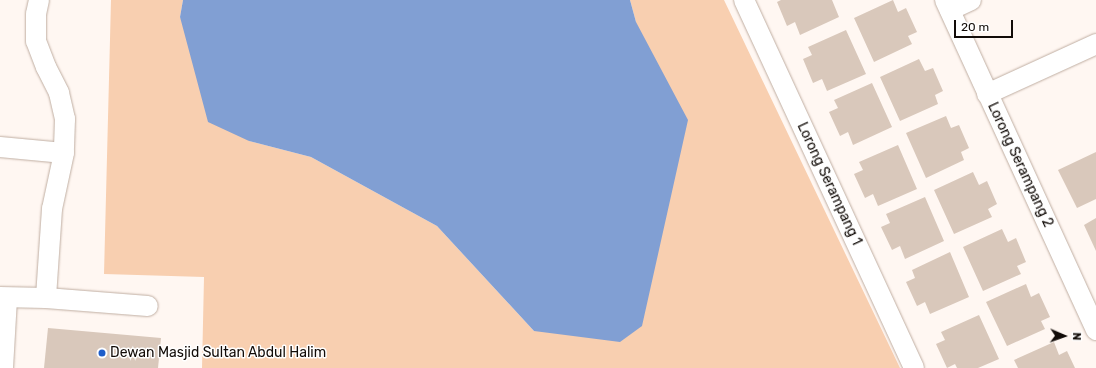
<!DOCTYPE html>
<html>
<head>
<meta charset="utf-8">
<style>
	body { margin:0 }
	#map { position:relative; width:1096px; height:368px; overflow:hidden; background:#fff7f2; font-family:Rubik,sans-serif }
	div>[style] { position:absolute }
	.green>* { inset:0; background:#f8cfb0 }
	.water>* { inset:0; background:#819fd3 }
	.building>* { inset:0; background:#d9c8bb }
	.roads { filter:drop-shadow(0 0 1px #c0aea2) drop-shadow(0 0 1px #c0aea2) }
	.minor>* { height:20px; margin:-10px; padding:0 10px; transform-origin:10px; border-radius:10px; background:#fff }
	.dots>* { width:11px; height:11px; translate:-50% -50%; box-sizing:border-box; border:2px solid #fff; border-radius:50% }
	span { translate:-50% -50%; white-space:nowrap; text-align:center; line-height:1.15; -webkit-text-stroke:3px #fff; paint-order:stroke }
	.street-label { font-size:14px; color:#120c08 }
	.poi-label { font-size:14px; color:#120c08 }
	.left { translate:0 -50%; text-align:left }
	.north { position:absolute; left:1044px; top:316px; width:40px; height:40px; -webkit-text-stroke:3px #fff; paint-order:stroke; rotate:92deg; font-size:11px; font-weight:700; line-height:16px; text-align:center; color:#120c08 }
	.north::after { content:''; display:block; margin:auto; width:14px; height:18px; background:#120c08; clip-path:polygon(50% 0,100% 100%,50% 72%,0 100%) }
	.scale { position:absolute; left:954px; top:20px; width:59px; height:18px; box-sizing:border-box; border:2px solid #120c08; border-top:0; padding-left:5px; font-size:12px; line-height:14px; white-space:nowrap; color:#120c08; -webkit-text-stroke:3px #fff; paint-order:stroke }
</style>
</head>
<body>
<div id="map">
	<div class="green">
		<i style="clip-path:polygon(111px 0,183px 0,180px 17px,249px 141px,311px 157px,437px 226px,534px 331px,636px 22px,630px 0,724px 0,900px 368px,202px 368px,204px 277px,104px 274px)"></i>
	</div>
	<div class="water">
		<i style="clip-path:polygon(183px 0,630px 0,636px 22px,688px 120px,642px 326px,620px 342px,534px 331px,437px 226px,311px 157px,249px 141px,208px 122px,180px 17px)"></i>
	</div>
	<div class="building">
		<i style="clip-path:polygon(781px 0,832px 0,839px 17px,800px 35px,795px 22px,787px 26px,777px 2px)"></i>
		<i style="clip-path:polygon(893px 0,898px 12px,906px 8px,917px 32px,908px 36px,912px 44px,874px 62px,854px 18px)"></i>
		<i style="clip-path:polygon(846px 30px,866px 74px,827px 91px,822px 79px,813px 83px,803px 59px,812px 55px,808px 47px)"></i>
		<i style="clip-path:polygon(919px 59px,925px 71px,933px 68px,943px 91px,935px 95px,938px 104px,900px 121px,880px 77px)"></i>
		<i style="clip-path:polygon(872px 83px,892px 127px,853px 145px,848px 132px,840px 136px,829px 112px,838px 108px,834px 100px)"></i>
		<i style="clip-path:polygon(946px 116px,951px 128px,959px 125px,969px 148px,961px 152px,964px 160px,926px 178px,906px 133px)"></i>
		<i style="clip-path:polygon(898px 145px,917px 189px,878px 206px,873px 194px,865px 198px,854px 174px,863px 170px,859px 162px)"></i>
		<i style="clip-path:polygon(1096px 152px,1096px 199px,1077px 208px,1058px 170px)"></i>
		<i style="clip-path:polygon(973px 172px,979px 185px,987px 181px,997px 204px,988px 209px,992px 217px,954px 234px,934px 190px)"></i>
		<i style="clip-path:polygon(925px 197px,944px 241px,905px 259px,900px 246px,892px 250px,881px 227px,890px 223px,886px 214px)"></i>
		<i style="clip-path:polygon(1096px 218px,1096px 251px,1084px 225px)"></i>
		<i style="clip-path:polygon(1002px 229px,1008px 242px,1016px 238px,1026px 262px,1017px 266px,1021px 274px,983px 291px,963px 247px)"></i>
		<i style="clip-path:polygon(950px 252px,969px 297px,930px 314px,925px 302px,917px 306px,906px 282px,915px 278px,912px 270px)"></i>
		<i style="clip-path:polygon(1026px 284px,1031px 297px,1039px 293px,1050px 317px,1041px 321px,1045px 329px,1007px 346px,986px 302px)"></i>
		<i style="clip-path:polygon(979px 315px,999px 359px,978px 368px,957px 368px,955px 364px,947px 368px,936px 344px,945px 340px,941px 332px)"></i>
		<i style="clip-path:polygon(48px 328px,161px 338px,158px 368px,44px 368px)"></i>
		<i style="clip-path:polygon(1054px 342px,1059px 355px,1067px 351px,1075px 368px,1018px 368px,1014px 360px)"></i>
	</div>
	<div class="roads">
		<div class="minor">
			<i style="left:39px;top:0;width:14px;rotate:102deg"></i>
			<i style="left:36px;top:14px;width:27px;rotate:90deg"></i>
			<i style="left:36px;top:41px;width:28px;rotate:69deg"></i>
			<i style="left:46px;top:67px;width:29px;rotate:63deg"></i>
			<i style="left:59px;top:93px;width:27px;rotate:77deg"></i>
			<i style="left:65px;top:119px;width:34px;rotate:92deg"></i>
			<i style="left:64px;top:153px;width:57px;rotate:102.1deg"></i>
			<i style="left:52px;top:209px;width:89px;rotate:93.9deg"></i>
			<i style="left:744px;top:0;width:405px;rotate:65.2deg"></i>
			<i style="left:945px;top:0;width:363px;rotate:65.4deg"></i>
			<i style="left:950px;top:10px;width:23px;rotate:-25deg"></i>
			<i style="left:987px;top:94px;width:120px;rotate:-24.6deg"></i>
			<i style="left:0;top:147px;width:64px;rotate:5.4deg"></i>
			<i style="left:0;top:297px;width:46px;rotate:1.2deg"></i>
			<i style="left:46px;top:298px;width:102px;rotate:4.5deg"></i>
			<i style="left:3px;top:368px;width:70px;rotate:-86.7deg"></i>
		</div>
	</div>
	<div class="dots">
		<i style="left:102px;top:353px;background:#1f5eca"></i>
	</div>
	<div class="street-label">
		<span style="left:1020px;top:165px;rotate:65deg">Lorong Serampang 2</span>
		<span style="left:829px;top:184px;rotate:65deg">Lorong Serampang 1</span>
	</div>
	<div class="poi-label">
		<span class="left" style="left:110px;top:353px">Dewan Masjid Sultan Abdul Halim</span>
	</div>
	<div class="north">N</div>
	<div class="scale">20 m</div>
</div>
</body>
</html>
